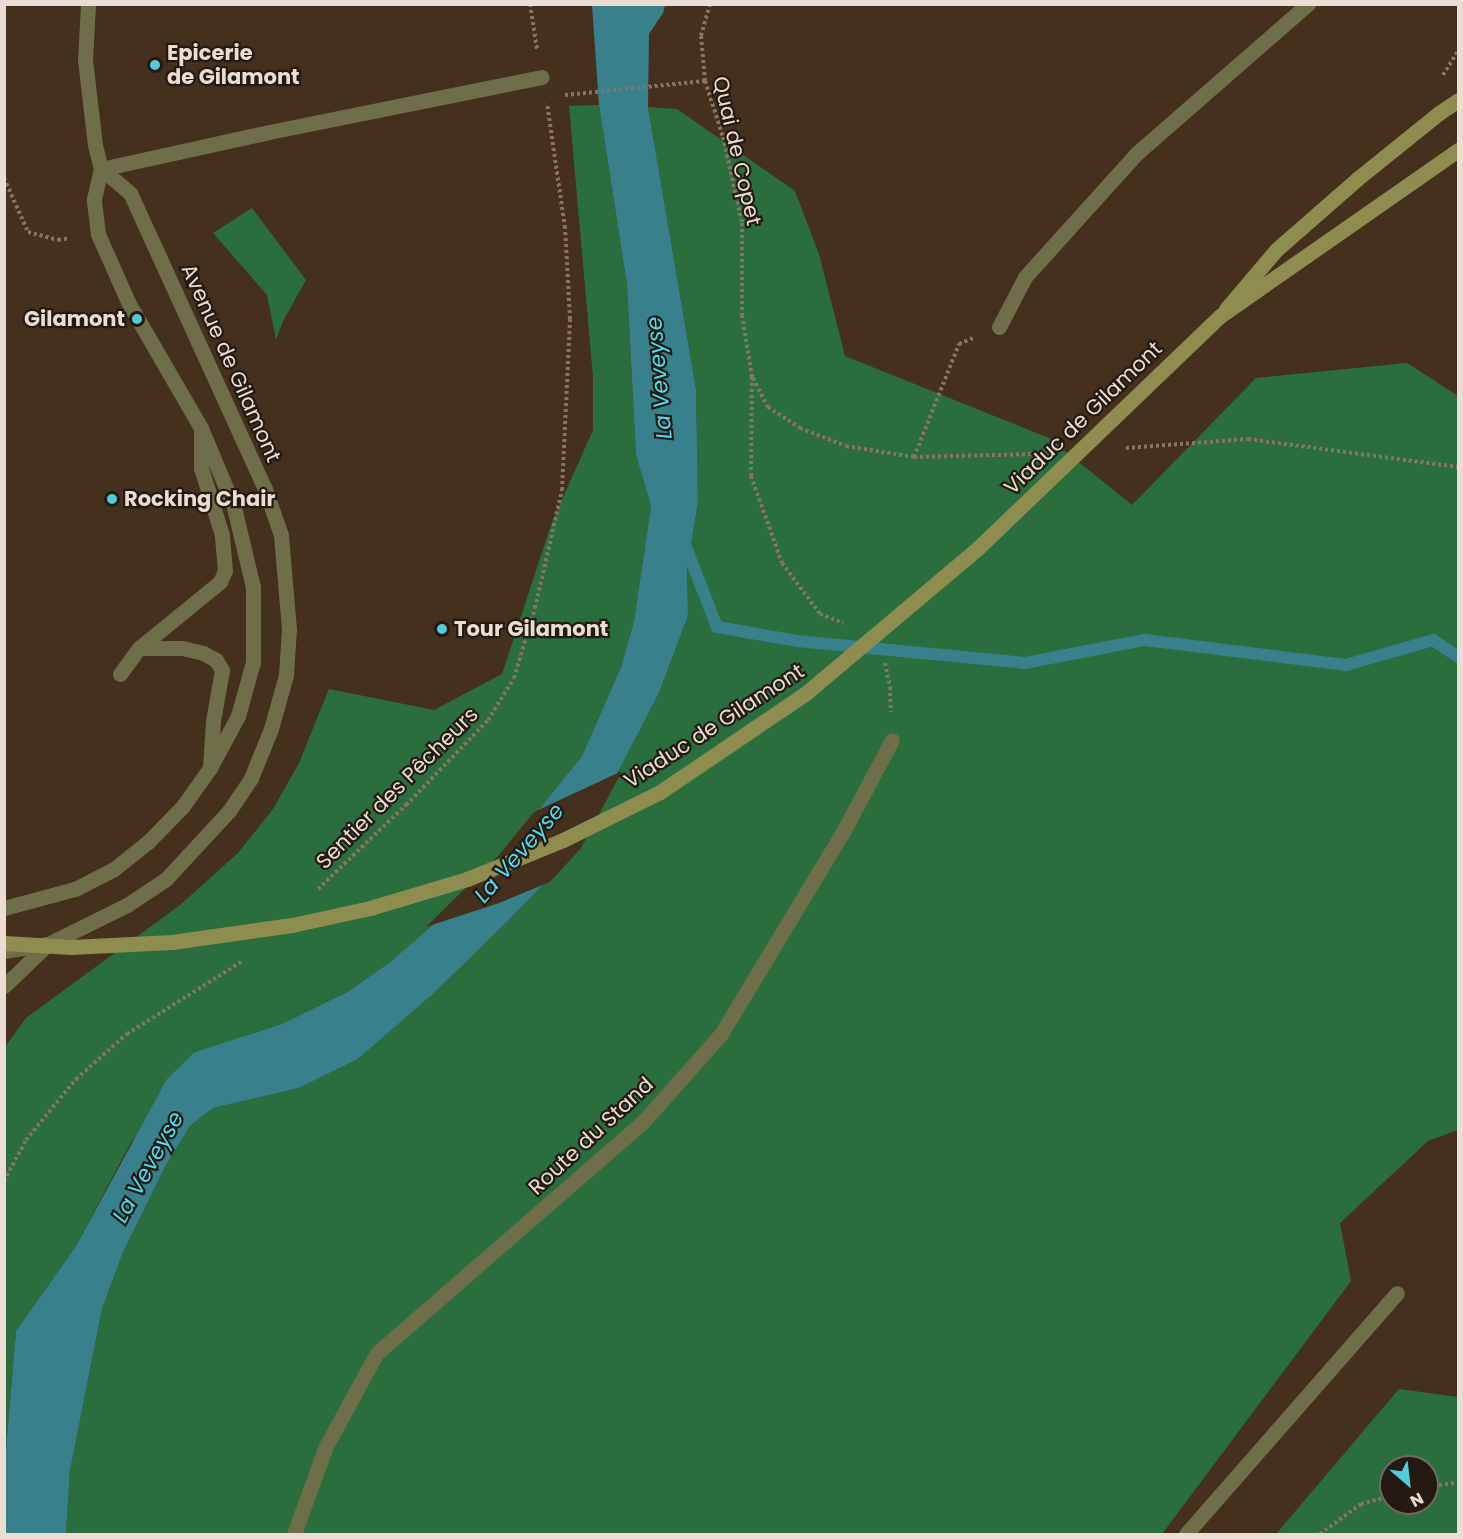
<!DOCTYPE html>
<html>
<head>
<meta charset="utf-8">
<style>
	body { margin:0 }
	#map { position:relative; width:1463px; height:1539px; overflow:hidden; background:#45301d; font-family:Poppins,sans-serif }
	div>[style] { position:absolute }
	.green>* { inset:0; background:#296e3c }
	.water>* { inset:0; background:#38818c }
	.pier>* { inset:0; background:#45301d }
	.stream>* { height:12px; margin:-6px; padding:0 6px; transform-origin:6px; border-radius:6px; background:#38818c }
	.path>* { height:4px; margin-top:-2px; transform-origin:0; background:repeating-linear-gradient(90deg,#877464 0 3px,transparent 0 6px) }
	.service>* { height:15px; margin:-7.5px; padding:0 7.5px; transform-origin:7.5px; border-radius:7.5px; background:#6e6e48 }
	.minor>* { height:15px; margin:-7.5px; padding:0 7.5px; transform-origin:7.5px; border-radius:7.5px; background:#6e6e48 }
	.tertiary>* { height:15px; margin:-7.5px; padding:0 7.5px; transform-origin:7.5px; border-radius:7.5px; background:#6e6e48 }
	.secondary>* { height:15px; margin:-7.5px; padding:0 7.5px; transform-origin:7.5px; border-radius:7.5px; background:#8e8d4f }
	.secondary-bridge>* { height:15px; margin:-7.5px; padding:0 7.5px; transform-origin:7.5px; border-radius:7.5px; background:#8e8d4f }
	.dots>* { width:16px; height:16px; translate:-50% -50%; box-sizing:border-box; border:3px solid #241a12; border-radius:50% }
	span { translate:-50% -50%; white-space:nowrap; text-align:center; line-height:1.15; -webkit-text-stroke:4.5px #241a12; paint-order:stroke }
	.poi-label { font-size:21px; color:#ebddd2; font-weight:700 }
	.left { translate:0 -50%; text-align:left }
	.right { translate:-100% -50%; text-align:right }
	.street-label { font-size:21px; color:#ebddd2 }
	.water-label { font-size:22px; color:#4fddf3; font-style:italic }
	.frame { position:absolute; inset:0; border:6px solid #ebddd2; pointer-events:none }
	.north { position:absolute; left:1379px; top:1455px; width:60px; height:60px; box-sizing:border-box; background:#241a12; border:2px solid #74685f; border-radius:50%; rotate:152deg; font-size:16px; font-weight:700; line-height:24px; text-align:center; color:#ebddd2 }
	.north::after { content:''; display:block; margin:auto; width:21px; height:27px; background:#53cbdb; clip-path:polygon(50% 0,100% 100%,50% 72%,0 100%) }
</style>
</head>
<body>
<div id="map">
	<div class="green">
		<i style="clip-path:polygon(599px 105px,627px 285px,636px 455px,651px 506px,634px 621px,621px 667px,582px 756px,500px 858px,449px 911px,390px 962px,349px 991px,282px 1024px,195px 1052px,130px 1144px,76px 1246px,16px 1331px,5px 1461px,5px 1047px,26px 1018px,180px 905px,238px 853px,273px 809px,299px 763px,329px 689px,434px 710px,502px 674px,552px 522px,593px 430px,593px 377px,569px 106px)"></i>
		<i style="clip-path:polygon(648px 107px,677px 109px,795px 191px,819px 254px,845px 356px,1049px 438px,1132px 505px,1256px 378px,1407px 363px,1458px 396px,1458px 1130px,1428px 1141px,1340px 1223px,1351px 1281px,1162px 1534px,66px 1534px,70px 1471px,102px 1309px,123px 1252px,165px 1167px,190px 1126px,213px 1108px,299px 1088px,358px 1059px,433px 994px,507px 922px,579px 847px,659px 693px,688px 616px,687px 570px,698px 502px,696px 389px)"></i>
		<i style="clip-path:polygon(252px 208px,306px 280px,283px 321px,276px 340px,267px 295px,213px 233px)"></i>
		<i style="clip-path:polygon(evenodd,1399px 1389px,1458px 1397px,1458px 1534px,1276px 1534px,1399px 1389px,1391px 1467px,1427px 1467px,1427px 1503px,1391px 1503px,1391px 1467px)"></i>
	</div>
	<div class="water">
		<i style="clip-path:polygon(592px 5px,665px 5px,663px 13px,649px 34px,648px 107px,696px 389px,698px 502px,687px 570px,688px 616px,659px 693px,579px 847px,507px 922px,433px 994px,358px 1059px,299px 1088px,213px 1108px,190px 1126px,165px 1167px,123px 1252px,102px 1309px,70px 1471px,66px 1534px,5px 1534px,5px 1461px,16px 1331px,76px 1246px,167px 1079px,195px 1052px,282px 1024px,349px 991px,390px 962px,449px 911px,500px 858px,582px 756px,621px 667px,634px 621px,651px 506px,636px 455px,627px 285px,599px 105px)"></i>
	</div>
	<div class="pier">
		<i style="clip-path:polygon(622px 771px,581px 848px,550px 882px,499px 903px,426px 927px,498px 856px,534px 812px)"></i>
	</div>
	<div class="stream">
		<i style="left:684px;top:542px;width:91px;rotate:68.8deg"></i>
		<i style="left:717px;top:627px;width:81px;rotate:9.9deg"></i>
		<i style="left:797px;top:641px;width:229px;rotate:5.5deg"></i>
		<i style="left:1025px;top:663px;width:122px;rotate:-10.9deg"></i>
		<i style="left:1145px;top:640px;width:203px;rotate:7.1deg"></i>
		<i style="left:1346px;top:665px;width:91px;rotate:-16deg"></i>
		<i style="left:1433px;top:640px;width:30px;rotate:34deg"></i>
	</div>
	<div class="path">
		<i style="left:530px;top:4px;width:46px;rotate:81.2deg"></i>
		<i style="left:710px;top:4px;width:33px;rotate:106deg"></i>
		<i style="left:701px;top:36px;width:45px;rotate:84.9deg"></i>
		<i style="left:705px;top:81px;width:59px;rotate:72.2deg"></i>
		<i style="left:723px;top:137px;width:88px;rotate:77.5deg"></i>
		<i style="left:742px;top:223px;width:92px;rotate:90deg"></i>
		<i style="left:742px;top:315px;width:63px;rotate:80.8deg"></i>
		<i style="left:752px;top:377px;width:99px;rotate:90.6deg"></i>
		<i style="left:751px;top:476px;width:92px;rotate:70.4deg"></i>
		<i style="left:782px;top:563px;width:64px;rotate:53.3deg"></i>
		<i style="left:820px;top:614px;width:25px;rotate:21deg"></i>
		<i style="left:1443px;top:75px;width:28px;rotate:-58deg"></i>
		<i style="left:565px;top:95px;width:141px;rotate:-5.7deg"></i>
		<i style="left:4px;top:178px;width:59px;rotate:66deg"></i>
		<i style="left:28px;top:232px;width:31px;rotate:15deg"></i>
		<i style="left:58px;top:240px;width:12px;rotate:-9deg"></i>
		<i style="left:753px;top:378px;width:33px;rotate:63deg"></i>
		<i style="left:768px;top:407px;width:38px;rotate:33deg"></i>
		<i style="left:800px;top:428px;width:49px;rotate:21.4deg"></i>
		<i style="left:846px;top:446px;width:69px;rotate:9.2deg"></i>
		<i style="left:914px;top:457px;width:121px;rotate:-1.4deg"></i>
		<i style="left:1126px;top:448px;width:122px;rotate:-4.2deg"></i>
		<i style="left:1248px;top:439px;width:212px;rotate:7.6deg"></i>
		<i style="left:914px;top:457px;width:122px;rotate:-68.3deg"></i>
		<i style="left:959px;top:344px;width:15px;rotate:-23deg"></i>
		<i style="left:885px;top:663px;width:25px;rotate:78deg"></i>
		<i style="left:890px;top:687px;width:25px;rotate:88deg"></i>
		<i style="left:318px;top:889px;width:122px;rotate:-43.7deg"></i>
		<i style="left:406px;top:805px;width:118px;rotate:-46deg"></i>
		<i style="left:488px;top:720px;width:49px;rotate:-58.2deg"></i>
		<i style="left:514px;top:678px;width:73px;rotate:-73.3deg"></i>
		<i style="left:535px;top:608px;width:121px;rotate:-77.1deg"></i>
		<i style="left:562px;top:490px;width:171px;rotate:-87.3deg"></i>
		<i style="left:570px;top:319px;width:91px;rotate:-93.1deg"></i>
		<i style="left:565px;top:228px;width:126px;rotate:-98.2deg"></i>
		<i style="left:4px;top:1181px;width:47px;rotate:-61.8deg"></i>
		<i style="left:26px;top:1140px;width:79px;rotate:-50.7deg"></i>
		<i style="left:76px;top:1079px;width:68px;rotate:-41.4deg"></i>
		<i style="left:127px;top:1034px;width:135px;rotate:-32.3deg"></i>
		<i style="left:1427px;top:1487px;width:31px;rotate:-9deg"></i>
		<i style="left:1320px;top:1534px;width:51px;rotate:-36.2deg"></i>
		<i style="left:1361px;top:1504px;width:31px;rotate:-15deg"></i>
	</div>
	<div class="service">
		<i style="left:139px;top:648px;width:43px"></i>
		<i style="left:182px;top:648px;width:22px;rotate:13deg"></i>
		<i style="left:203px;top:653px;width:15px;rotate:28deg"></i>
		<i style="left:216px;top:660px;width:12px;rotate:59deg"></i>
		<i style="left:222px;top:670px;width:52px;rotate:100deg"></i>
		<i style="left:213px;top:721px;width:47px;rotate:93.7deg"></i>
		<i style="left:120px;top:674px;width:32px;rotate:-54deg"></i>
		<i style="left:139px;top:648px;width:104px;rotate:-39.2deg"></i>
		<i style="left:220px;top:582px;width:12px;rotate:-66deg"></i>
		<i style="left:225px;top:571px;width:36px;rotate:-95deg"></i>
		<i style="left:222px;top:535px;width:70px;rotate:-107.4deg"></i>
		<i style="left:201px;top:468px;width:40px;rotate:-90deg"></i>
		<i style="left:294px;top:1534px;width:94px;rotate:-70deg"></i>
		<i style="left:326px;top:1446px;width:106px;rotate:-61.3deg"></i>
		<i style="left:377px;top:1353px;width:351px;rotate:-41deg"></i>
		<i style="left:642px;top:1123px;width:119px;rotate:-48.4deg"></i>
		<i style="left:721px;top:1034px;width:236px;rotate:-58.9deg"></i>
		<i style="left:843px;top:832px;width:104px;rotate:-62deg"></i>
		<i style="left:1186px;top:1534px;width:320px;rotate:-48.8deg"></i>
	</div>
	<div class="minor">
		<i style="left:101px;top:169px;width:172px;rotate:-12.4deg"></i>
		<i style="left:269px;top:132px;width:278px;rotate:-11.4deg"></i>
		<i style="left:999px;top:327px;width:56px;rotate:-62.5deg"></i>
		<i style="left:1025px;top:277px;width:167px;rotate:-47.9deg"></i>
		<i style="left:1137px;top:153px;width:227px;rotate:-41.1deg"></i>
		<i style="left:4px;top:986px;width:61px;rotate:-43.7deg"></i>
	</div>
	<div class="tertiary">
		<i style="left:4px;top:908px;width:73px;rotate:-15deg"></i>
		<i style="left:75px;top:889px;width:44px;rotate:-27.1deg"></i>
		<i style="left:114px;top:869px;width:43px;rotate:-38.5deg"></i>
		<i style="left:148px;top:842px;width:50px;rotate:-45.8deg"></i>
		<i style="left:183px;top:806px;width:47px;rotate:-54.6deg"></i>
		<i style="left:210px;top:768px;width:59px;rotate:-61.7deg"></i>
		<i style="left:238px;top:716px;width:56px;rotate:-74.5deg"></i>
		<i style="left:253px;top:662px;width:75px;rotate:-90deg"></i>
		<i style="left:253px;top:587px;width:82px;rotate:-103.4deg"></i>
		<i style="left:234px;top:507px;width:86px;rotate:-112.7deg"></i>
		<i style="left:201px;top:428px;width:143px;rotate:-120.1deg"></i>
		<i style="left:129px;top:304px;width:77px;rotate:-113.9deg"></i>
		<i style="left:98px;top:234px;width:35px;rotate:-97deg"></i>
		<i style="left:94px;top:199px;width:31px;rotate:-77deg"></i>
		<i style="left:101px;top:169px;width:25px;rotate:-104deg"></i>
		<i style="left:95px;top:145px;width:86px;rotate:-96.7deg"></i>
		<i style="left:85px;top:60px;width:56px;rotate:-86.9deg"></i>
		<i style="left:4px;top:951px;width:45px;rotate:-9deg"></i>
		<i style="left:48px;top:944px;width:88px;rotate:-26.3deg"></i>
		<i style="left:127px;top:905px;width:47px;rotate:-33.7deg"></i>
		<i style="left:166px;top:879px;width:93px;rotate:-47.2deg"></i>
		<i style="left:229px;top:811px;width:40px;rotate:-56deg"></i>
		<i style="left:251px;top:778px;width:53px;rotate:-67.8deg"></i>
		<i style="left:271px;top:729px;width:56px;rotate:-74.5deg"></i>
		<i style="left:286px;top:675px;width:46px;rotate:-86.3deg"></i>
		<i style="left:289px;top:629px;width:94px;rotate:-94.9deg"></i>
		<i style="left:281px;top:535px;width:49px;rotate:-109.2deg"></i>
		<i style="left:265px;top:489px;width:325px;rotate:-114.5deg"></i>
		<i style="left:130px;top:193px;width:38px;rotate:-140deg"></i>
	</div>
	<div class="secondary">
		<i style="left:1226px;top:309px;width:77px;rotate:-49.7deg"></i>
		<i style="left:1276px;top:250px;width:108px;rotate:-41.2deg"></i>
		<i style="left:1357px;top:179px;width:105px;rotate:-38.8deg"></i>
		<i style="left:1439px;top:113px;width:23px;rotate:-34deg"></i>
	</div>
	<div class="secondary-bridge">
		<i style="left:4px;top:943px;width:67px;rotate:3.4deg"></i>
		<i style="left:71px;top:947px;width:101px;rotate:-2.8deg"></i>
		<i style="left:172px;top:942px;width:121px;rotate:-8.1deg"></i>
		<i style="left:292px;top:925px;width:80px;rotate:-12.3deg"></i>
		<i style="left:370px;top:908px;width:101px;rotate:-16.6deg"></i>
		<i style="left:467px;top:879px;width:104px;rotate:-22.1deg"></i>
		<i style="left:563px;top:840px;width:108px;rotate:-26.3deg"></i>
		<i style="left:660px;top:792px;width:176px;rotate:-34.1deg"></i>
		<i style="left:806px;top:693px;width:225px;rotate:-40.1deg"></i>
		<i style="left:978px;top:548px;width:335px;rotate:-43.8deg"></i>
		<i style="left:1220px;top:316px;width:290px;rotate:-34.9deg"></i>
	</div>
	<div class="dots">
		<i style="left:155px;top:65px;background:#53cbdb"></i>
		<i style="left:137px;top:319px;background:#53cbdb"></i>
		<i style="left:112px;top:499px;background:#53cbdb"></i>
		<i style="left:442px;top:629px;background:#53cbdb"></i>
	</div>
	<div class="poi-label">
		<span class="left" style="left:167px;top:65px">Epicerie<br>de Gilamont</span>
		<span class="right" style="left:125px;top:319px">Gilamont</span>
		<span class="left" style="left:124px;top:499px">Rocking Chair</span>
		<span class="left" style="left:454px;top:629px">Tour Gilamont</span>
	</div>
	<div class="street-label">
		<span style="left:737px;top:151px;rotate:77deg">Quai de Copet</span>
		<span style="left:231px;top:363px;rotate:66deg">Avenue de Gilamont</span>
		<span style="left:1083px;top:418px;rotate:-44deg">Viaduc de Gilamont</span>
		<span style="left:714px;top:726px;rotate:-33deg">Viaduc de Gilamont</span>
		<span style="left:397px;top:788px;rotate:-45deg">Sentier des Pêcheurs</span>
		<span style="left:591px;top:1136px;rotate:-43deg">Route du Stand</span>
	</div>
	<div class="water-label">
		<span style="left:659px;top:378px;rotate:-95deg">La Veveyse</span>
		<span style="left:519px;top:853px;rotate:-49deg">La Veveyse</span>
		<span style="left:148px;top:1167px;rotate:-61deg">La Veveyse</span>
	</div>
	<div class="frame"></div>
	<div class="north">N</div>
</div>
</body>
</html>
